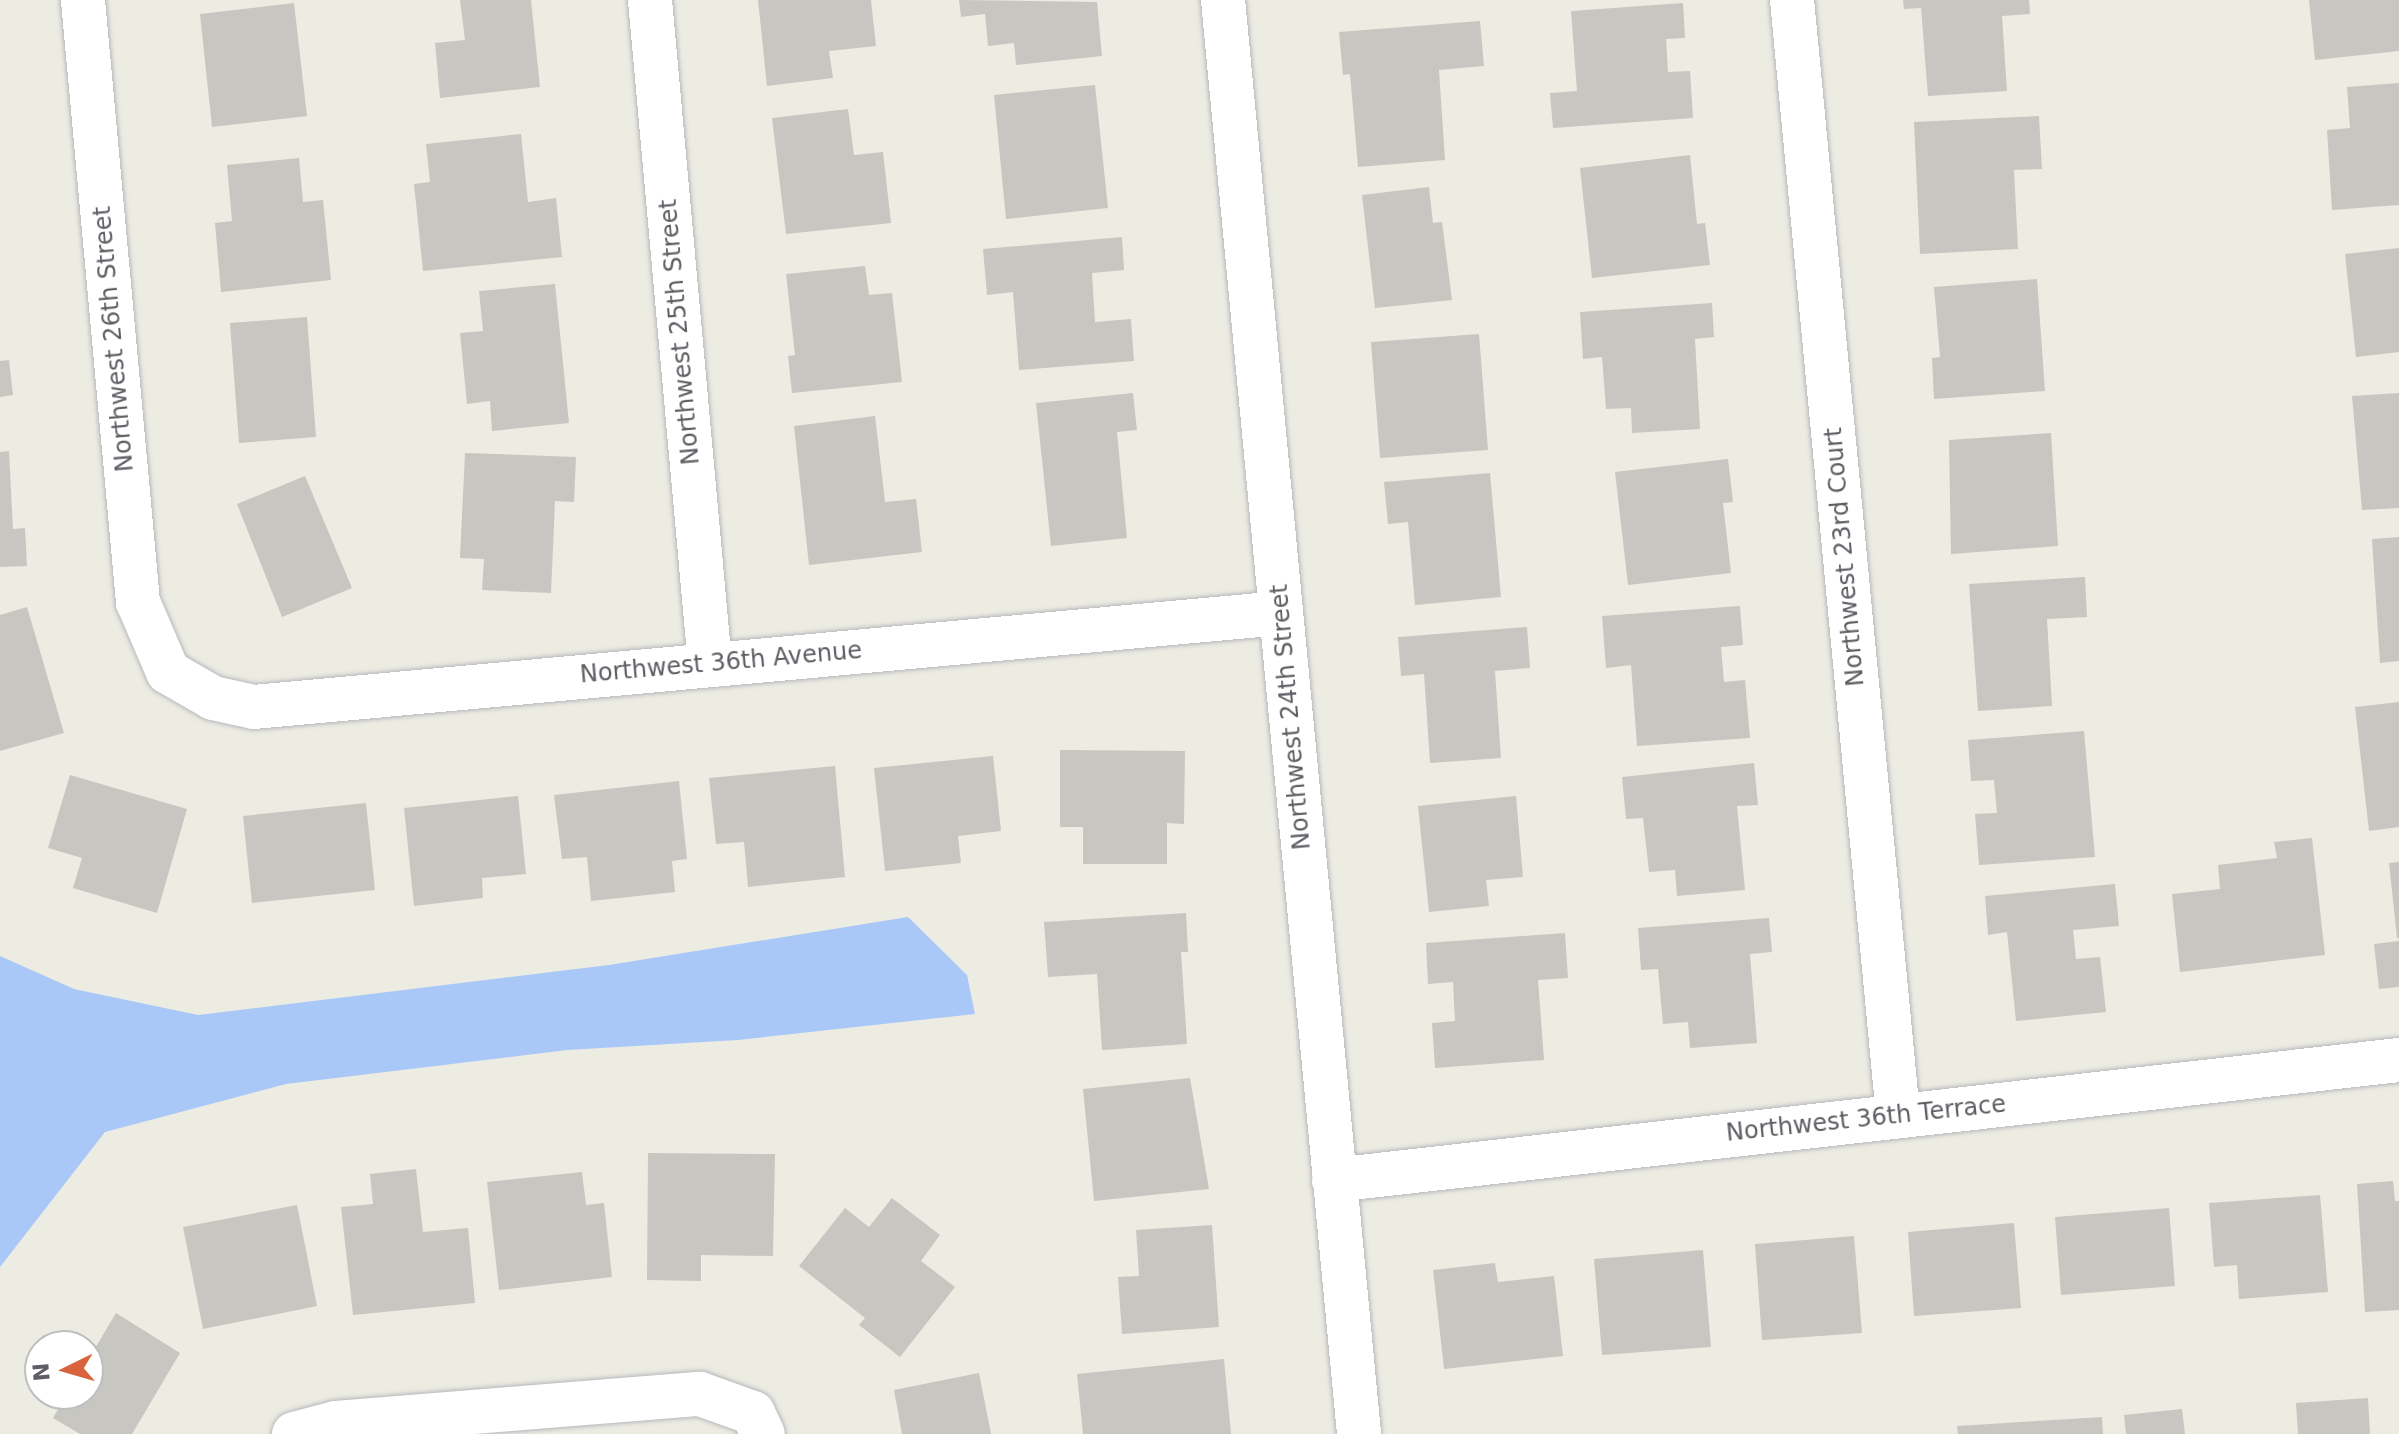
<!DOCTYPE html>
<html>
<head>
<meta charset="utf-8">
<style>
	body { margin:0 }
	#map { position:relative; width:2399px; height:1434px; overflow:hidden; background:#edece3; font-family:"DejaVu Sans",sans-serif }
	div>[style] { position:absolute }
	.water>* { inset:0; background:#a9c8f7 }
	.building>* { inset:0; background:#c8c6c0 }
	.roads { filter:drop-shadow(0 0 2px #b6b8bc) drop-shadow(0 0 2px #b6b8bc) }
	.minor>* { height:44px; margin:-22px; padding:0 22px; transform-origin:22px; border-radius:22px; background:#fff }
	span { translate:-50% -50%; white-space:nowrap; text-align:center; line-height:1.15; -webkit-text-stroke:7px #fff; paint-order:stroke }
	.street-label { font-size:24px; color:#5c5e63 }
	.north { position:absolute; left:24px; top:1330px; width:80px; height:80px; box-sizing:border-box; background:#fff; border:2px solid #bebfc1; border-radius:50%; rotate:265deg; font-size:22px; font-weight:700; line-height:32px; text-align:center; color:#5c5e63 }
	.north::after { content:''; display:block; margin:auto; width:28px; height:36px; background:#d9633d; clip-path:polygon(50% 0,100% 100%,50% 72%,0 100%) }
</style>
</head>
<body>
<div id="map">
	<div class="water">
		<i style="clip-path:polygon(908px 917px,967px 975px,975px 1014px,738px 1040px,567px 1050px,286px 1084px,105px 1132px,0 1267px,0 956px,74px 989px,198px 1015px,609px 965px)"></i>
	</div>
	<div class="building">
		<i style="clip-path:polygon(460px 0,531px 0,540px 87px,440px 98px,435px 43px,465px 40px)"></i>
		<i style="clip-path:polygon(758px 0,871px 0,876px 46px,829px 51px,833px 78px,767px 86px)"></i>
		<i style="clip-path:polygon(959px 0,1097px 2px,1102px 56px,1016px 65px,1014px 43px,988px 46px,985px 14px,961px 17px)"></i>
		<i style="clip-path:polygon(1903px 0,2029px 0,2030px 14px,2002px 16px,2007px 91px,1928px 96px,1921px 8px,1904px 9px)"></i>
		<i style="clip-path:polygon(2309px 0,2399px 0,2399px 51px,2315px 60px)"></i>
		<i style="clip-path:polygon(294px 3px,307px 116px,212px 127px,200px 14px)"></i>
		<i style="clip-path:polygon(1683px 3px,1685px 38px,1666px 39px,1668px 72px,1690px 71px,1693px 118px,1553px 128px,1550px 93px,1577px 91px,1571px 11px)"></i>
		<i style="clip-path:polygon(1480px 21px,1484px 66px,1439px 70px,1445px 160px,1358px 167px,1350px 74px,1343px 75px,1339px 32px)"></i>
		<i style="clip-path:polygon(2399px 83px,2399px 205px,2332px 210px,2327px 130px,2350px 128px,2347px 87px)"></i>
		<i style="clip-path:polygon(1095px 85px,1108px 208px,1006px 219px,994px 95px)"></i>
		<i style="clip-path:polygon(848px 109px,854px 155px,883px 152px,891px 223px,786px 234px,772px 118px)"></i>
		<i style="clip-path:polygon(2039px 116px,2042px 169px,2014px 170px,2018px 249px,1920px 254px,1914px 122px)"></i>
		<i style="clip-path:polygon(521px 134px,528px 202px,556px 198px,562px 257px,423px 271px,414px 184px,430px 182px,426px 144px)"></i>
		<i style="clip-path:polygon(1690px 155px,1697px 224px,1705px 223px,1710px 265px,1592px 278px,1580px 168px)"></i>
		<i style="clip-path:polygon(299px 158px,303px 202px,323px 200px,331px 280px,221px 292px,215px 223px,232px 221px,227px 165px)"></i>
		<i style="clip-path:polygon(1429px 187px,1433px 223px,1442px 222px,1452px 300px,1375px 308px,1362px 195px)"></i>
		<i style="clip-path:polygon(1122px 237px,1124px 270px,1092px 273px,1095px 322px,1131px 319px,1134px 361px,1019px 370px,1013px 292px,987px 295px,983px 249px)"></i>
		<i style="clip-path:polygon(2399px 248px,2399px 352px,2356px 357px,2345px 254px)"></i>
		<i style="clip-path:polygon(865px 266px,869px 295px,892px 293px,902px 382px,792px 393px,788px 356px,795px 355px,786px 274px)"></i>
		<i style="clip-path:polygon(2037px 279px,2045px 391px,1934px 399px,1932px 358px,1940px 357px,1934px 287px)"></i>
		<i style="clip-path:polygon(555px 284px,569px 423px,492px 431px,490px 401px,467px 404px,460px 333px,483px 331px,479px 291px)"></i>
		<i style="clip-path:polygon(1712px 303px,1714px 337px,1695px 339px,1700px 429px,1632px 433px,1631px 408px,1606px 409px,1602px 357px,1583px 359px,1580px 312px)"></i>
		<i style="clip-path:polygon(307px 317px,316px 437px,239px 443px,230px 323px)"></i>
		<i style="clip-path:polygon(1479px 334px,1488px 450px,1380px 458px,1371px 342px)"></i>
		<i style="clip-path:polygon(9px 360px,13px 395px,0 397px,0 361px)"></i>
		<i style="clip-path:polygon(1133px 393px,1137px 430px,1117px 432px,1127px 538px,1051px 546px,1036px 403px)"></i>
		<i style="clip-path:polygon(2399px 393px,2399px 508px,2362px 510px,2352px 396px)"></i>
		<i style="clip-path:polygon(875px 416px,885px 502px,916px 499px,922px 552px,809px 565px,794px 426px)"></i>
		<i style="clip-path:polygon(2051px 433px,2058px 546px,1951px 554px,1949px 440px)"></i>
		<i style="clip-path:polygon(9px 451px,13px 529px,25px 528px,27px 566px,0 567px,0 452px)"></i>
		<i style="clip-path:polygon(465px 453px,576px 457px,574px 502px,555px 501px,551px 593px,482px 590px,484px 559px,460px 558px)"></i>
		<i style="clip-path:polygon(1728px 459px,1733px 502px,1723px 503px,1731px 573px,1628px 585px,1615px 472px)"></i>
		<i style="clip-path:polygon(1490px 473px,1501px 597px,1415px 605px,1408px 522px,1388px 524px,1384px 482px)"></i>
		<i style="clip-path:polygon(305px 476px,352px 588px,282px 617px,237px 504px)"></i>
		<i style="clip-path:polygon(2399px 537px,2399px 661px,2380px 663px,2372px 539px)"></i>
		<i style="clip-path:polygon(2085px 577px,2087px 617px,2047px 619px,2052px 706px,1978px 711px,1969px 584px)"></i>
		<i style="clip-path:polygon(1740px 606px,1743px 645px,1721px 647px,1724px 682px,1745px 680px,1750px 738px,1637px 746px,1631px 665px,1606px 668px,1602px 616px)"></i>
		<i style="clip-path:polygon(27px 607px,64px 733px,0 751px,0 615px)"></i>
		<i style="clip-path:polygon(1527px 627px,1530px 668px,1495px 671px,1501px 758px,1430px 763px,1424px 674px,1401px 676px,1398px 637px)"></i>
		<i style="clip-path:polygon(2399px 702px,2399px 827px,2369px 831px,2355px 707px)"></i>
		<i style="clip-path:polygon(2084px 731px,2095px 857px,1979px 865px,1975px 814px,1997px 813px,1994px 780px,1971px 781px,1968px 740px)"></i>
		<i style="clip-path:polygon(1060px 750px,1185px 751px,1184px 824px,1167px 823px,1167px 864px,1083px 864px,1083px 827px,1060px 827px)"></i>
		<i style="clip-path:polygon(993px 756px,1001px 831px,958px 836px,961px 863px,885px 871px,874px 768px)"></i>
		<i style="clip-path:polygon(1754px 763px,1758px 805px,1737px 806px,1745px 890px,1677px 896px,1675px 870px,1649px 872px,1643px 818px,1626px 819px,1622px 777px)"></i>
		<i style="clip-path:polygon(835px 766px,845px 877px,748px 887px,744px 842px,716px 844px,709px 778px)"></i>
		<i style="clip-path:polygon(70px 775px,187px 809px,157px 913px,73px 888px,82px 858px,48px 848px)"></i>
		<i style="clip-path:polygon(679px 781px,687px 859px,672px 861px,675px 892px,591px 901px,587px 857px,562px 859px,554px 795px)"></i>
		<i style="clip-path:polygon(518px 796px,526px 874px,482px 878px,483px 898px,414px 906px,404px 808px)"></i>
		<i style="clip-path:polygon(1516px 796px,1523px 877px,1486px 880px,1489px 906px,1429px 912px,1418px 806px)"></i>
		<i style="clip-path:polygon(366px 803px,375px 890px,252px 903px,243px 816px)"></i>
		<i style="clip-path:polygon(2312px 838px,2325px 955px,2180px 972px,2172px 894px,2220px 889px,2218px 865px,2277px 858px,2274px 842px)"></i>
		<i style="clip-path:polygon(2399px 862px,2399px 938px,2397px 938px,2389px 863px)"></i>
		<i style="clip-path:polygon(2115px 884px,2119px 926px,2073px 930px,2076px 959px,2100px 957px,2106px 1012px,2016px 1021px,2007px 932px,1988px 935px,1985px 896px)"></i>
		<i style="clip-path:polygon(1186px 913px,1188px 952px,1181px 952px,1187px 1044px,1102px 1050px,1097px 974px,1048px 977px,1044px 922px)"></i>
		<i style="clip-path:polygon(1769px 918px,1772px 952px,1750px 954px,1757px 1043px,1690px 1048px,1688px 1022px,1663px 1024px,1658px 969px,1641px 970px,1638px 928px)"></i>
		<i style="clip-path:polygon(1565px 933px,1568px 978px,1538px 980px,1544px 1060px,1435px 1068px,1432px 1023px,1455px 1021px,1453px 982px,1428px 984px,1426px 943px)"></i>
		<i style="clip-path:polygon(2399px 941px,2399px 987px,2379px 989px,2374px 944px)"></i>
		<i style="clip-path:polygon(1190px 1078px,1209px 1189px,1094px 1201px,1083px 1089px)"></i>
		<i style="clip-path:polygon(648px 1153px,775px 1154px,773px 1256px,701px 1255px,701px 1281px,647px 1280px)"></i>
		<i style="clip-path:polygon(416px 1169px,423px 1232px,468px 1228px,475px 1303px,353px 1315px,341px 1207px,373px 1204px,370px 1174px)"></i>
		<i style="clip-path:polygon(582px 1172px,586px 1205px,604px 1203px,612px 1277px,499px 1290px,487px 1182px)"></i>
		<i style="clip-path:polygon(2393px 1181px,2395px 1201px,2399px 1201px,2399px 1310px,2365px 1312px,2357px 1184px)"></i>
		<i style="clip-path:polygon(2320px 1195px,2328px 1292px,2239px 1299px,2237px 1265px,2214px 1267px,2209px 1203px)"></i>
		<i style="clip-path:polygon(892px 1198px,940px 1235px,921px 1261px,955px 1287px,900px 1357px,859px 1325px,865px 1318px,799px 1266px,845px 1208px,869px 1227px)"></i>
		<i style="clip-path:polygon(297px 1205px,317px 1306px,203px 1329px,183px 1227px)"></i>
		<i style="clip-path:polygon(2169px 1208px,2175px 1286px,2061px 1295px,2055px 1217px)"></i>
		<i style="clip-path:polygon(2014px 1223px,2021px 1308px,1914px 1316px,1908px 1232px)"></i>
		<i style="clip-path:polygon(1212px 1225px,1219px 1327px,1122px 1334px,1118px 1277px,1139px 1276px,1136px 1230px)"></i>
		<i style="clip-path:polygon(1854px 1236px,1862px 1333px,1762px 1340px,1755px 1244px)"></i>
		<i style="clip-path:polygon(1703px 1250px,1711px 1347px,1602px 1355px,1594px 1259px)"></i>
		<i style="clip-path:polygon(1495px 1263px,1498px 1282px,1554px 1276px,1563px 1356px,1444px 1369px,1433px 1270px)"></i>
		<i style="clip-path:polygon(116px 1313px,180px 1353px,132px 1434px,80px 1434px,53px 1418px,67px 1394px,88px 1394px,88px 1360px)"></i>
		<i style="clip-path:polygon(1224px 1359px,1231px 1434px,1083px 1434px,1077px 1374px)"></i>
		<i style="clip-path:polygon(979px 1373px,991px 1434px,902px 1434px,894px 1390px)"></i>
		<i style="clip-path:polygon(2368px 1398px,2370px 1434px,2298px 1434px,2296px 1403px)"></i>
		<i style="clip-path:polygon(2182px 1409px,2185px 1434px,2126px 1434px,2124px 1415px)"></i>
		<i style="clip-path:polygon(2102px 1417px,2103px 1434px,1958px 1434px,1957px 1426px)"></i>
	</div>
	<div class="roads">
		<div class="minor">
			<i style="left:83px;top:0;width:605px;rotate:84.78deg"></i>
			<i style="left:138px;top:602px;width:76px;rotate:66.8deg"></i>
			<i style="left:168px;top:672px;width:52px;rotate:30deg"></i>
			<i style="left:213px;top:698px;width:42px;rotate:12.4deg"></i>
			<i style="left:254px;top:707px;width:1031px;rotate:-5.23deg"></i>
			<i style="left:650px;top:0;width:667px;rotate:84.84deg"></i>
			<i style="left:1223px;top:0;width:1440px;rotate:84.58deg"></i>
			<i style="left:1792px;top:0;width:1120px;rotate:84.57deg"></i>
			<i style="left:1334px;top:1180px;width:1072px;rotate:-6.43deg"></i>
			<i style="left:294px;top:1434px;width:43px;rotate:-14.7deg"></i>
			<i style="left:336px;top:1423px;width:365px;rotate:-4.6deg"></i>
			<i style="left:700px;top:1394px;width:56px;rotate:19.7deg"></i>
			<i style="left:753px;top:1413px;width:23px;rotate:65deg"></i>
		</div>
	</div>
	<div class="street-label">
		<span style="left:680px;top:332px;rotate:-95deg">Northwest 25th Street</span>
		<span style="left:114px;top:339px;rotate:-95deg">Northwest 26th Street</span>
		<span style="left:1845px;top:557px;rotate:-95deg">Northwest 23rd Court</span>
		<span style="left:721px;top:663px;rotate:-5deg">Northwest 36th Avenue</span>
		<span style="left:1291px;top:717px;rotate:-95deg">Northwest 24th Street</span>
		<span style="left:1866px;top:1119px;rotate:-6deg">Northwest 36th Terrace</span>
	</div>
	<div class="north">N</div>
</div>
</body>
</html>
